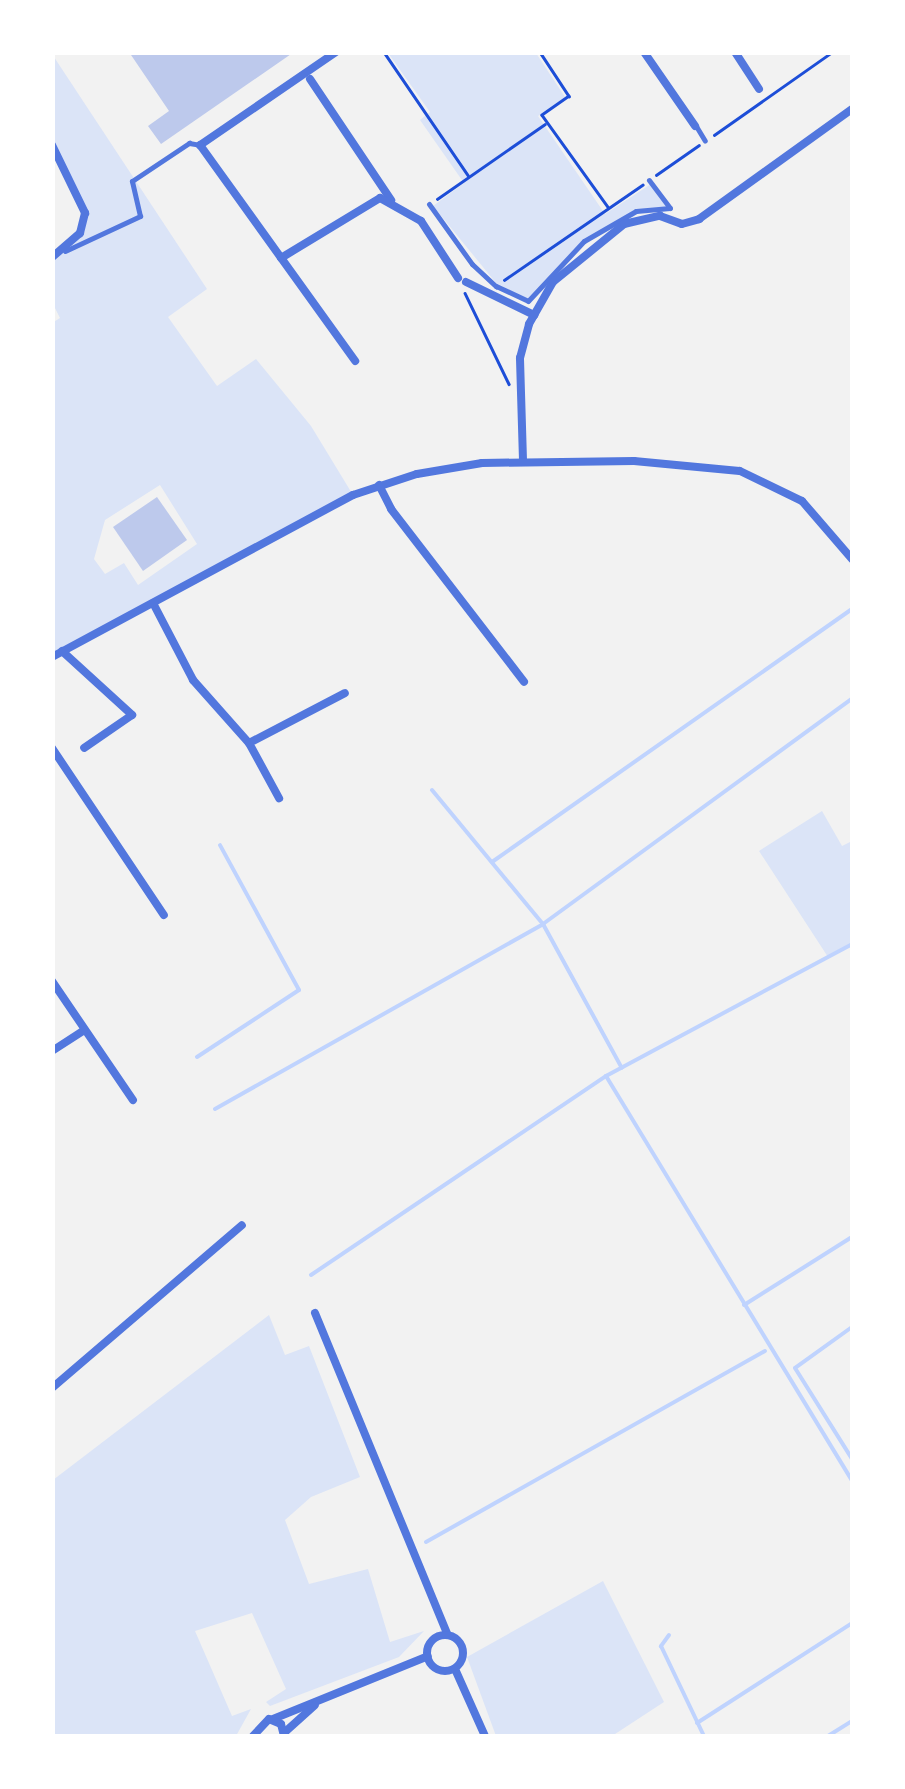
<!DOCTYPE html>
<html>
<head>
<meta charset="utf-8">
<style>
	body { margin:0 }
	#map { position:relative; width:905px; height:1789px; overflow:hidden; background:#f2f2f2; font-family:"Sofia Sans Condensed",sans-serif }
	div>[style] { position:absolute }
	.green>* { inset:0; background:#dbe4f7 }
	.stream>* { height:4px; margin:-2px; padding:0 2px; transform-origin:2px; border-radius:2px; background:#bfd3fe }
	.building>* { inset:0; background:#bdc9ec }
	.path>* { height:2.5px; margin:-1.25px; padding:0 1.25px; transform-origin:1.25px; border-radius:1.25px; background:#1d4ed8 }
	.pedestrian>* { height:5px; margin:-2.5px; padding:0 2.5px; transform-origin:2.5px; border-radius:2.5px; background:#5277de }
	.minor>* { height:8px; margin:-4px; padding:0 4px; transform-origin:4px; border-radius:4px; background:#5277de }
	.minor>.ring { margin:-4px; padding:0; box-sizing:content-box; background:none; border:8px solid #5277de; border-radius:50% }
	span { translate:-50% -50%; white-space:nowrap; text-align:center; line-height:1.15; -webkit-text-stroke:10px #fff; paint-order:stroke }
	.frame { position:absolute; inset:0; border:55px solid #fff; pointer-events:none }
</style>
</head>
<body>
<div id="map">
	<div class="green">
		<i style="clip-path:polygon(388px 53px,536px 53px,565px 97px,538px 116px,605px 214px,651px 184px,668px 208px,636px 210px,584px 240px,527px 300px,501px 289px,433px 206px,464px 183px,420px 120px,430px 112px)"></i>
		<i style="clip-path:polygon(evenodd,52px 54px,207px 289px,168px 317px,217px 386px,256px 359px,311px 426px,353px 495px,53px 657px,52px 323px,60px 318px,53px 304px,53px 257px,80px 233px,85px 213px,53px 145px,52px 54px,160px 485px,197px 544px,138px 585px,124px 563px,105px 574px,94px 559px,105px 520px,160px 485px)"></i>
		<i style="clip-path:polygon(822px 811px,842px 846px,852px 841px,852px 944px,828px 957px,759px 851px)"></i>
		<i style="clip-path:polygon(269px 1315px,285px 1355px,309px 1346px,360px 1477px,311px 1497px,285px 1520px,309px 1584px,368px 1569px,390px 1642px,424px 1631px,399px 1657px,270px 1706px,266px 1702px,286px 1689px,252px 1613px,195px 1631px,232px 1716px,251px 1709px,236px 1736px,53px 1736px,53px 1480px)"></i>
		<i style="clip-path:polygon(603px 1581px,664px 1702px,612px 1736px,496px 1736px,467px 1657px)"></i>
	</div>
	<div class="stream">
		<i style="left:432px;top:790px;width:174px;rotate:50.4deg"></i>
		<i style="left:543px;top:924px;width:382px;rotate:-36.1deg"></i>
		<i style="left:492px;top:862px;width:440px;rotate:-35.1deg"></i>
		<i style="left:197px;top:1057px;width:122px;rotate:-33.3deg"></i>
		<i style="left:299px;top:990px;width:165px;rotate:-118.6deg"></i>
		<i style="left:606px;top:1076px;width:473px;rotate:58.7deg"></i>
		<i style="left:215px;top:1109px;width:377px;rotate:-29.4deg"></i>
		<i style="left:543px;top:924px;width:164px;rotate:61.3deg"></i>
		<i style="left:311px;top:1275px;width:356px;rotate:-34deg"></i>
		<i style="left:606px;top:1076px;width:279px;rotate:-28.2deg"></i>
		<i style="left:744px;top:1305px;width:128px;rotate:-32.2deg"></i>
		<i style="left:852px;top:1327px;width:70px;rotate:144.3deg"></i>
		<i style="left:795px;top:1368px;width:107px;rotate:57.9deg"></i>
		<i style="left:426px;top:1542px;width:389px;rotate:-29.4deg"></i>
		<i style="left:669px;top:1635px;width:14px;rotate:126deg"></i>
		<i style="left:661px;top:1646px;width:100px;rotate:64.5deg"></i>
		<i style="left:697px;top:1723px;width:184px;rotate:-32.8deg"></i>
		<i style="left:828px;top:1736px;width:28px;rotate:-32deg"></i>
	</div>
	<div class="building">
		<i style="clip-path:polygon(129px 52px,294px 52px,161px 144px,148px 126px,169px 111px)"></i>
		<i style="clip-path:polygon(157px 497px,187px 540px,143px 571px,113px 527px)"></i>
	</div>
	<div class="path">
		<i style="left:384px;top:52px;width:149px;rotate:55.7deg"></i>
		<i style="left:540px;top:52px;width:53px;rotate:56.6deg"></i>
		<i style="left:569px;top:96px;width:33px;rotate:145deg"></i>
		<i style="left:542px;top:115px;width:113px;rotate:54.3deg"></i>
		<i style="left:714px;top:135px;width:144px;rotate:-35.1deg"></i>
		<i style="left:656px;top:175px;width:52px;rotate:-34.9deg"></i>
		<i style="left:437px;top:199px;width:131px;rotate:-34.8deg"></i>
		<i style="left:504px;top:280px;width:168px;rotate:-34.5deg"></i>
		<i style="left:465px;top:293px;width:101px;rotate:64.2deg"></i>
	</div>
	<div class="pedestrian">
		<i style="left:696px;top:126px;width:17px;rotate:59deg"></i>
		<i style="left:429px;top:204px;width:74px;rotate:54.4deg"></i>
		<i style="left:472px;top:264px;width:33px;rotate:43deg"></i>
		<i style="left:496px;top:286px;width:35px;rotate:25deg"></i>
		<i style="left:528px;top:301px;width:82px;rotate:-47deg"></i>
		<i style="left:584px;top:241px;width:60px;rotate:-30deg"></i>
		<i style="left:636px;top:211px;width:34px;rotate:-5deg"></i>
		<i style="left:670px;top:208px;width:35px;rotate:-127deg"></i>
		<i style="left:65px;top:251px;width:83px;rotate:-25deg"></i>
		<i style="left:140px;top:216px;width:36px;rotate:-103deg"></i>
		<i style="left:132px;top:181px;width:69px;rotate:-33.7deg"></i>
		<i style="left:189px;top:143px;width:11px;rotate:10deg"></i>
	</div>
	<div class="minor">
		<i style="left:336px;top:52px;width:165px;rotate:145.6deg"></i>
		<i style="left:200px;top:145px;width:266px;rotate:54.3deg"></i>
		<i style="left:644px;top:52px;width:90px;rotate:55.4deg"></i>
		<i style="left:735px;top:52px;width:44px;rotate:57deg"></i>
		<i style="left:310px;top:79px;width:146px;rotate:56.2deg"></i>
		<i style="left:52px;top:145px;width:76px;rotate:64.1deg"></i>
		<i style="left:85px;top:213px;width:21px;rotate:104deg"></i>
		<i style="left:80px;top:233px;width:37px;rotate:139deg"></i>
		<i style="left:281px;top:258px;width:116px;rotate:-31.2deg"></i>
		<i style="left:380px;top:198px;width:47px;rotate:29.3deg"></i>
		<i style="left:421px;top:221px;width:68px;rotate:57deg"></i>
		<i style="left:466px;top:282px;width:76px;rotate:25.9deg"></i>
		<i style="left:523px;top:460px;width:102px;rotate:-91.7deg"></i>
		<i style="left:520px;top:358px;width:35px;rotate:-75deg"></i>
		<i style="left:529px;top:324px;width:48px;rotate:-60.3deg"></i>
		<i style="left:553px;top:282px;width:92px;rotate:-39.2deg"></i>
		<i style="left:624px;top:224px;width:37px;rotate:-13deg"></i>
		<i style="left:660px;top:216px;width:23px;rotate:20deg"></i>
		<i style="left:682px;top:224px;width:18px;rotate:-16deg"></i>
		<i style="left:699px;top:219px;width:188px;rotate:-35.7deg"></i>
		<i style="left:379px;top:485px;width:27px;rotate:63deg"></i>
		<i style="left:391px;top:509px;width:218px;rotate:52.4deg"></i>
		<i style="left:153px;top:603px;width:87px;rotate:62.5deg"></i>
		<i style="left:193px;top:680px;width:84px;rotate:48.4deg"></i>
		<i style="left:249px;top:743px;width:63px;rotate:61.4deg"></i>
		<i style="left:62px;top:651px;width:95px;rotate:42.4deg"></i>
		<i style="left:132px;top:715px;width:58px;rotate:145.5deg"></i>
		<i style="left:52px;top:657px;width:342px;rotate:-28.3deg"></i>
		<i style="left:353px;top:495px;width:67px;rotate:-18.2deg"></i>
		<i style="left:417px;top:474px;width:66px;rotate:-9.6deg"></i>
		<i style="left:482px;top:463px;width:152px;rotate:-0.8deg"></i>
		<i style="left:634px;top:461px;width:106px;rotate:5.4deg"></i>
		<i style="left:740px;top:471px;width:69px;rotate:25.8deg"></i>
		<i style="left:802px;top:501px;width:77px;rotate:49.2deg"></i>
		<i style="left:249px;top:743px;width:108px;rotate:-27.5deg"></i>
		<i style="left:52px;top:748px;width:201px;rotate:56.2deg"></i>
		<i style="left:52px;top:981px;width:144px;rotate:55.8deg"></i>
		<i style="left:52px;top:1051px;width:38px;rotate:-33deg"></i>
		<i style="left:315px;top:1313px;width:348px;rotate:67.6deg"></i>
		<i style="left:52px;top:1388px;width:250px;rotate:-40.6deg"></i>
		<i class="ring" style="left:427px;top:1635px;width:28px;height:28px"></i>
		<i style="left:455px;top:1669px;width:73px;rotate:65.9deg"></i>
		<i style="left:273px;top:1719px;width:167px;rotate:-22.1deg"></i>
		<i style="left:285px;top:1732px;width:40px;rotate:-42deg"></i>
		<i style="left:253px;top:1736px;width:23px;rotate:-47deg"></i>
		<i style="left:269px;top:1719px;width:13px;rotate:23deg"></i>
		<i style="left:281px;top:1724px;width:12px;rotate:76deg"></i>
	</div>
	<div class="frame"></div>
</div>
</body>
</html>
